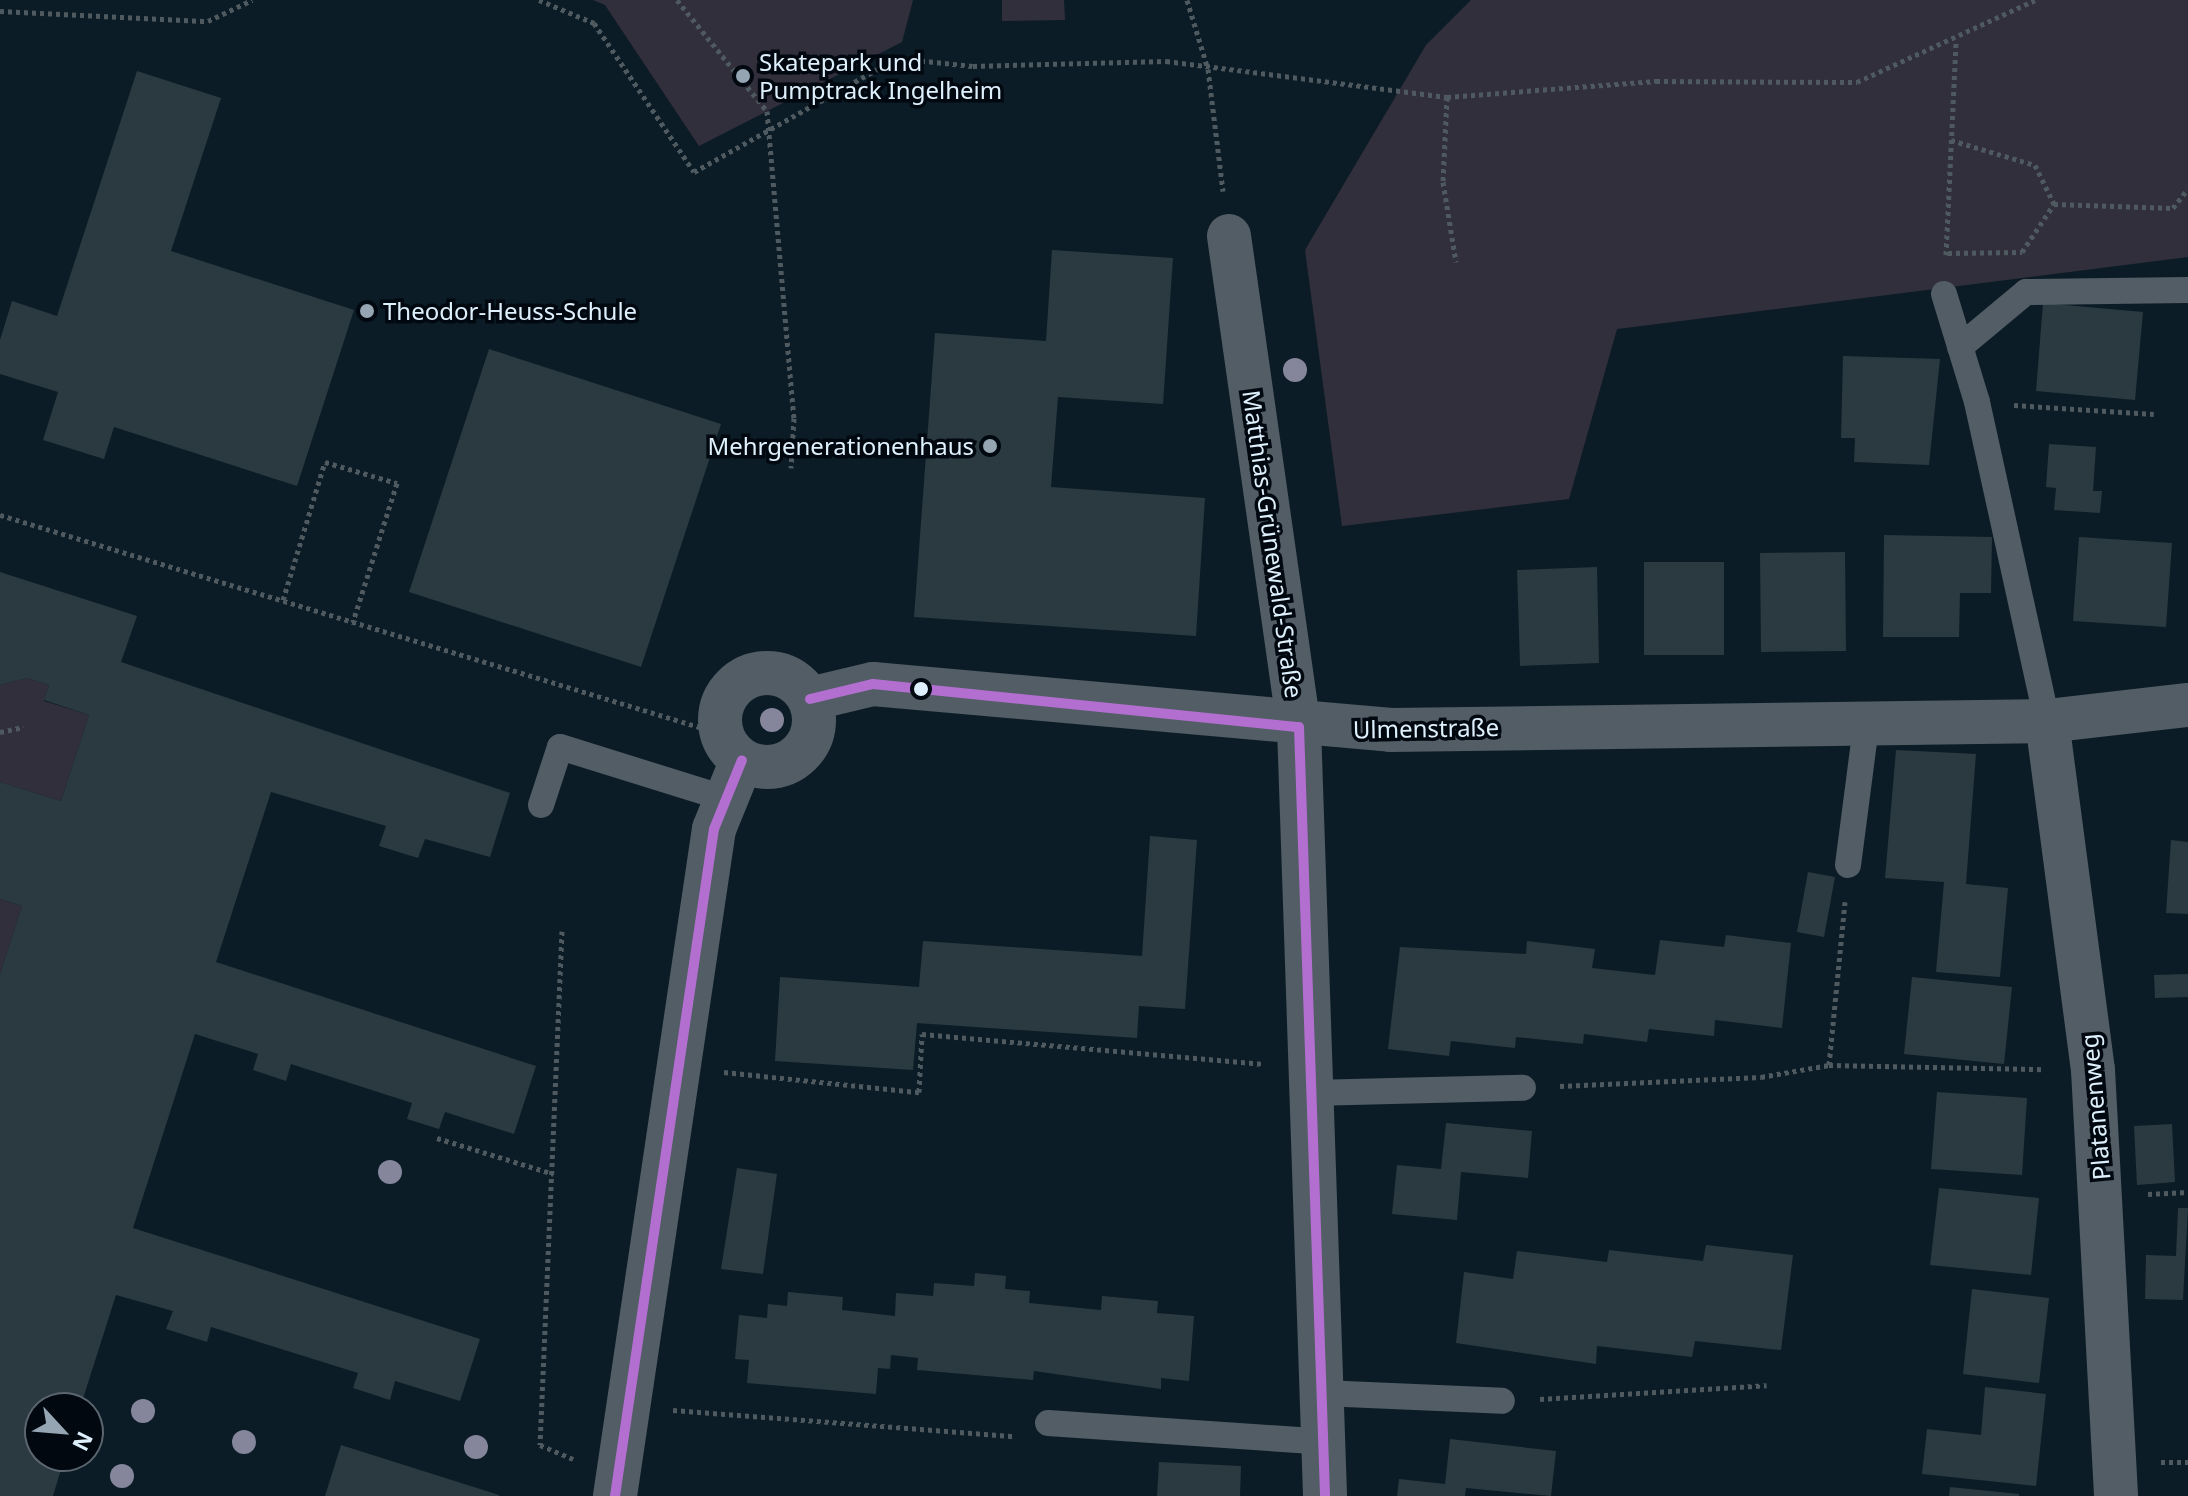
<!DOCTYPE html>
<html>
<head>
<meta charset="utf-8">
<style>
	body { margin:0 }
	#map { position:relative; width:2188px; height:1496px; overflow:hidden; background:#0c1c26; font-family:"Noto Sans",sans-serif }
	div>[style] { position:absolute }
	.green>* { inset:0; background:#322f3c }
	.building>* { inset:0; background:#2a3a40 }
	.path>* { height:5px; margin-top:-2.5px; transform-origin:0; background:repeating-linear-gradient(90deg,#4e5960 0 4px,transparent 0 8px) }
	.lane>* { height:26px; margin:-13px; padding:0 13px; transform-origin:13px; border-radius:13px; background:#525d66 }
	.street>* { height:44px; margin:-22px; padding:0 22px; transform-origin:22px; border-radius:22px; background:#525d66 }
	.street>.ring { margin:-22px; padding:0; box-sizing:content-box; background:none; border:44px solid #525d66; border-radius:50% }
	.bus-1>* { height:10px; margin:-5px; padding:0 5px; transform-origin:5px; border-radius:5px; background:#b36fd0 }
	.trees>* { width:24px; height:24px; margin:-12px; border-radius:50%; background:#85869b }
	.dots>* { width:22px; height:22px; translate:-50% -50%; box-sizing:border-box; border:4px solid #010810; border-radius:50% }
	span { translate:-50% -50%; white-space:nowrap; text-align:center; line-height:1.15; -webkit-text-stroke:7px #010810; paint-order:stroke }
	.poi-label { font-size:24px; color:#dff0fd }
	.left { translate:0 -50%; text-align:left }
	.right { translate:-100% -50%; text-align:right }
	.street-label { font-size:24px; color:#dff0fd }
	.north { position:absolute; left:24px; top:1392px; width:80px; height:80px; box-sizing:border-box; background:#010810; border:2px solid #5a656f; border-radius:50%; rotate:116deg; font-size:22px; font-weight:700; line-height:32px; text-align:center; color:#dff0fd }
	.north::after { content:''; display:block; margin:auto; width:28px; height:36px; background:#95a6b2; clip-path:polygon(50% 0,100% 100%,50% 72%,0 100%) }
</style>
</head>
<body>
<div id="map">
	<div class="green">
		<i style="clip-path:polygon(593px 0,913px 0,902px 42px,699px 146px,605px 5px)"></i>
		<i style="clip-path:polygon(1002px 0,1064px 0,1065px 20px,1002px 21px)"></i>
		<i style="clip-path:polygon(1471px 0,2188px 0,2188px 257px,1617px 329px,1569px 499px,1342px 526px,1305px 250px,1426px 45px)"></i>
		<i style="clip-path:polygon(27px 678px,49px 685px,44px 701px,89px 715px,61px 801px,0 782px,0 685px)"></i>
		<i style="clip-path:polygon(0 899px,22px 906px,0 974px)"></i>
	</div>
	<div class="building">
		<i style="clip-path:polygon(137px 71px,221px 98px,171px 251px,354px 310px,297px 486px,114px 427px,104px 459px,43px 440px,58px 392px,0 374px,0 340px,12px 301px,57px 316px)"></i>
		<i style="clip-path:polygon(1052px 250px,1173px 258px,1163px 404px,1058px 397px,1051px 487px,1205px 498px,1196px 636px,914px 617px,935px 333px,1046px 341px)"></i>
		<i style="clip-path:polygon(2043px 303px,2143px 312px,2135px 400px,2036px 391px)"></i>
		<i style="clip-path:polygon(489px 349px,721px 424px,641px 667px,409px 592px)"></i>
		<i style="clip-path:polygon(1843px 356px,1940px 359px,1929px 465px,1854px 462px,1855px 438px,1841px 438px)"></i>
		<i style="clip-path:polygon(2049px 444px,2096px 447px,2093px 491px,2102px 491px,2100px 513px,2054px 510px,2056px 488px,2046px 487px)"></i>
		<i style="clip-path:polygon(1884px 535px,1992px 537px,1991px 593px,1960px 593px,1959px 637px,1883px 637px)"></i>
		<i style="clip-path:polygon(2079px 537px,2172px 543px,2166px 627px,2073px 621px)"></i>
		<i style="clip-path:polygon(1845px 552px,1846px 651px,1761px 652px,1760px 553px)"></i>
		<i style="clip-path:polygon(1644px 562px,1724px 562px,1724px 655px,1644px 655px)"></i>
		<i style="clip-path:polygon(1597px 567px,1599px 663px,1520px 666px,1517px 570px)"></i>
		<i style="clip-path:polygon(0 572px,137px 616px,121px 662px,510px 793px,490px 857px,425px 839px,418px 858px,379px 846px,386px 826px,271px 792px,216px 962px,536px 1066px,514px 1134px,445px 1112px,439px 1129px,407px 1119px,412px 1103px,291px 1064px,286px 1081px,253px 1070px,258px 1054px,195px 1034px,133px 1228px,480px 1339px,460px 1401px,395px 1381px,390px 1400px,353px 1388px,358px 1373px,211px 1327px,207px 1342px,166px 1329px,173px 1311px,116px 1295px,80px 1408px,40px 1408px,40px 1456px,65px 1456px,53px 1496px,0 1496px,0 974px,22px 906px,0 899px,0 782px,61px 801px,89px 715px,44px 700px,49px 685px,27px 678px,0 685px)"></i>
		<i style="clip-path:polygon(1896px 750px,1976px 754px,1966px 884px,2008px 888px,2000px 977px,1936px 972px,1944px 882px,1885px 878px)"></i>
		<i style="clip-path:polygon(1150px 836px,1197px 840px,1185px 1009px,1139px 1006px,1137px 1038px,917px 1023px,913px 1070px,775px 1061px,780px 977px,919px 987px,923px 941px,1142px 956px)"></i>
		<i style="clip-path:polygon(2171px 840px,2188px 842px,2188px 914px,2166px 913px)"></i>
		<i style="clip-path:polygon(1808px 872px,1835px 877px,1824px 937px,1797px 932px)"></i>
		<i style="clip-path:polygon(1726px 935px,1791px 943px,1782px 1028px,1715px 1020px,1714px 1036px,1649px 1029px,1647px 1042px,1584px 1034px,1583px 1044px,1516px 1037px,1515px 1048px,1451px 1041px,1449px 1056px,1388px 1049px,1400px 947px,1526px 954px,1527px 941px,1595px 949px,1592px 968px,1655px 975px,1660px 940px,1724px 947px)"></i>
		<i style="clip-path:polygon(2188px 974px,2188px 997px,2155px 998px,2154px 975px)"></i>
		<i style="clip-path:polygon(1912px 977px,2012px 987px,2004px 1064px,1904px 1054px)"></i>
		<i style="clip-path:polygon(1937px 1092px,2027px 1098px,2022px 1175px,1931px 1169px)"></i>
		<i style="clip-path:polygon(1446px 1123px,1532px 1131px,1528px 1178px,1461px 1172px,1457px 1220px,1392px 1214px,1397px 1165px,1441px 1169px)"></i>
		<i style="clip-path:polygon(2172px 1124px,2175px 1182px,2137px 1185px,2134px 1126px)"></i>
		<i style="clip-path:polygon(737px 1168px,777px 1174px,763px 1274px,721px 1269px)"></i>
		<i style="clip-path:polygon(1939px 1188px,2039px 1198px,2031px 1275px,1930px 1265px)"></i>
		<i style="clip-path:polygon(2178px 1208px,2188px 1208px,2183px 1300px,2145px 1299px,2146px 1255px,2176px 1256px)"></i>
		<i style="clip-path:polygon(1706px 1245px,1793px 1255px,1781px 1350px,1695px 1341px,1692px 1357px,1597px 1346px,1596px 1364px,1456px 1343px,1464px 1272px,1513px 1279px,1517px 1251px,1607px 1262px,1609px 1250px,1703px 1261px)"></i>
		<i style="clip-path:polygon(975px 1273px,1006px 1276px,1005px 1289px,1030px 1291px,1029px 1303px,1101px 1310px,1102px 1296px,1158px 1301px,1157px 1313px,1194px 1316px,1189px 1381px,1161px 1378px,1161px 1389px,1034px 1371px,1033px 1380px,917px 1370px,918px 1358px,891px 1355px,890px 1369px,878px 1368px,876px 1394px,747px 1383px,749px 1360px,735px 1359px,739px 1315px,767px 1318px,768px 1304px,787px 1306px,788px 1292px,843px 1297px,842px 1310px,895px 1316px,896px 1293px,933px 1296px,934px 1283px,974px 1286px)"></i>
		<i style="clip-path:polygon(1972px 1289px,2049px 1298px,2039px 1383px,1963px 1374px)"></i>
		<i style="clip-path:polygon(1985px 1387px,2046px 1394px,2036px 1486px,1922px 1474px,1927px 1429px,1981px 1435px)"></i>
		<i style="clip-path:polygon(1450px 1439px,1556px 1451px,1551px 1496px,1466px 1488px,1465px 1496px,1397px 1496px,1399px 1479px,1445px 1484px)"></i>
		<i style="clip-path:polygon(341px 1445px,499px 1495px,499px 1496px,325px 1496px)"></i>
		<i style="clip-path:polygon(1159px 1462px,1241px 1466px,1240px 1496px,1157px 1496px)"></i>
		<i style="clip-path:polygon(1950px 1487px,2019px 1494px,2019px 1496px,1949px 1496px)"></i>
	</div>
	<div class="path">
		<i style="left:539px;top:0;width:60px;rotate:22.7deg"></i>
		<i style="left:594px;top:23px;width:179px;rotate:56.1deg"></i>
		<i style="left:694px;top:172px;width:233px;rotate:-29.3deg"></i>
		<i style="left:897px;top:58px;width:76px;rotate:6deg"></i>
		<i style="left:973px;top:66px;width:193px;rotate:-1.5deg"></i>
		<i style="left:1166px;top:61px;width:283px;rotate:7.3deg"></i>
		<i style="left:1447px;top:97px;width:210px;rotate:-4.4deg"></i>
		<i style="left:1656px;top:81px;width:201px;rotate:0.3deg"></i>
		<i style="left:1857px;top:82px;width:196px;rotate:-24.7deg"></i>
		<i style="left:677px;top:0;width:143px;rotate:51deg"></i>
		<i style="left:767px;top:111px;width:308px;rotate:85deg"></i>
		<i style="left:794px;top:418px;width:50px;rotate:93.4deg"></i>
		<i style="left:1187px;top:0;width:72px;rotate:73.1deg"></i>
		<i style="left:1208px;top:69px;width:123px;rotate:83deg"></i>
		<i style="left:0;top:11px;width:208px;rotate:2.8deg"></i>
		<i style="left:208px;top:21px;width:49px;rotate:-25.5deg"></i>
		<i style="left:1447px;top:97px;width:85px;rotate:92.7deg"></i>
		<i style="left:1443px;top:182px;width:81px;rotate:80.8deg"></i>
		<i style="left:1951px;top:140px;width:88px;rotate:16.6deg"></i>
		<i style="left:2035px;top:165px;width:43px;rotate:64deg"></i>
		<i style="left:2054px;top:204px;width:119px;rotate:1.9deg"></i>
		<i style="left:2173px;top:208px;width:24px;rotate:-52deg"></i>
		<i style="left:1948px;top:253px;width:74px;rotate:-0.8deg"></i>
		<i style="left:2022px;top:252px;width:58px;rotate:-56.3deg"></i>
		<i style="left:1946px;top:255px;width:215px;rotate:-87.3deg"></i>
		<i style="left:2014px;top:405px;width:140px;rotate:3.7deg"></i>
		<i style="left:0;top:515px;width:738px;rotate:16.86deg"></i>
		<i style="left:283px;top:600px;width:144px;rotate:-73.1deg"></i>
		<i style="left:325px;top:462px;width:75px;rotate:16.3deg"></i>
		<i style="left:397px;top:483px;width:146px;rotate:107.6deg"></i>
		<i style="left:0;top:732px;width:24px;rotate:-12deg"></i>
		<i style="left:562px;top:931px;width:514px;rotate:92.45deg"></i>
		<i style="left:540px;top:1445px;width:36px;rotate:23deg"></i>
		<i style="left:1829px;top:1065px;width:164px;rotate:-84.4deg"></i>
		<i style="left:724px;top:1072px;width:196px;rotate:5.9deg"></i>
		<i style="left:919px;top:1092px;width:58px;rotate:-87deg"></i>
		<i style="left:922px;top:1034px;width:343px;rotate:5deg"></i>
		<i style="left:1560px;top:1086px;width:201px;rotate:-2.6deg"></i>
		<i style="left:1761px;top:1077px;width:69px;rotate:-10deg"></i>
		<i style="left:1829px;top:1065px;width:216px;rotate:1.1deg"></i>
		<i style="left:437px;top:1138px;width:122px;rotate:17.1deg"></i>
		<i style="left:2148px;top:1194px;width:40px;rotate:-2.9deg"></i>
		<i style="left:1540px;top:1399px;width:227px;rotate:-3.5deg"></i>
		<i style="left:673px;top:1410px;width:342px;rotate:4.4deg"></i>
		<i style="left:2161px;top:1462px;width:27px"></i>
	</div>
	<div class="lane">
		<i style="left:1944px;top:294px;width:113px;rotate:73deg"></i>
		<i style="left:1977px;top:402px;width:327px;rotate:77.6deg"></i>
		<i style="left:1960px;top:347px;width:86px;rotate:-39.8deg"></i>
		<i style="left:2026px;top:292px;width:162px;rotate:-0.7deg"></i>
		<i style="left:541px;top:805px;width:61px;rotate:-71.9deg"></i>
		<i style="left:560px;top:747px;width:172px;rotate:17.3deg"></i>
		<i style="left:1848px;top:865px;width:148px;rotate:-82.6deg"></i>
		<i style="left:1311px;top:1093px;width:212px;rotate:-1.4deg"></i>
		<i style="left:1322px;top:1393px;width:180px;rotate:2.5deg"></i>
		<i style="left:1048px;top:1423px;width:277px;rotate:3.9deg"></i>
	</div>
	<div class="street">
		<i style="left:1229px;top:236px;width:496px;rotate:81.9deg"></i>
		<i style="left:1299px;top:727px;width:769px;rotate:88.06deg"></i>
		<i class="ring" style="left:720px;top:673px;width:50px;height:50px"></i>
		<i style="left:810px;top:699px;width:65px;rotate:-13.4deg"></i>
		<i style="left:873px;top:684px;width:520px;rotate:5.07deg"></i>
		<i style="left:1391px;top:730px;width:656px;rotate:-0.79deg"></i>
		<i style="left:2047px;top:721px;width:142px;rotate:-6.5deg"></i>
		<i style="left:2047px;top:721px;width:352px;rotate:82.5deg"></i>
		<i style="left:2093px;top:1070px;width:427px;rotate:86.9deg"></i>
		<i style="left:615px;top:1496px;width:674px;rotate:-81.56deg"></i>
		<i style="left:714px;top:829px;width:74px;rotate:-67.9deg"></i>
	</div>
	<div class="bus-1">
		<i style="left:810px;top:699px;width:65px;rotate:-13.4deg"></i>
		<i style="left:873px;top:684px;width:428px;rotate:5.8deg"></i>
		<i style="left:1299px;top:727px;width:769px;rotate:88.06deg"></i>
		<i style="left:615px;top:1496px;width:674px;rotate:-81.56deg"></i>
		<i style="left:714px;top:829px;width:74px;rotate:-67.9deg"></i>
	</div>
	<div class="trees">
		<i style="left:1295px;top:370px"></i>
		<i style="left:772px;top:720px"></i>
		<i style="left:390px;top:1172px"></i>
		<i style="left:143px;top:1411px"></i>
		<i style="left:244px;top:1442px"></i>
		<i style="left:476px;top:1447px"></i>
		<i style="left:122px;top:1476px"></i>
	</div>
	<div class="dots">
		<i style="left:743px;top:76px;background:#95a6b2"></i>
		<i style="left:367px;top:311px;background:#95a6b2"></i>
		<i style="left:990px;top:446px;background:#95a6b2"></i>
		<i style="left:921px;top:689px;background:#dff0fd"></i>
	</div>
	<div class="poi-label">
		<span class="left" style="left:759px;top:76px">Skatepark und<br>Pumptrack Ingelheim</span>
		<span class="left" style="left:383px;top:311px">Theodor-Heuss-Schule</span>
		<span class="right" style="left:974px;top:446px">Mehrgenerationenhaus</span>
	</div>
	<div class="street-label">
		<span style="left:1273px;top:544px;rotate:82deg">Matthias-Grünewald-Straße</span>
		<span style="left:1426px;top:728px;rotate:-1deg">Ulmenstraße</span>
		<span style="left:2095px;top:1107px;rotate:-95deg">Platanenweg</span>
	</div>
	<div class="north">N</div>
</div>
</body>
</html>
